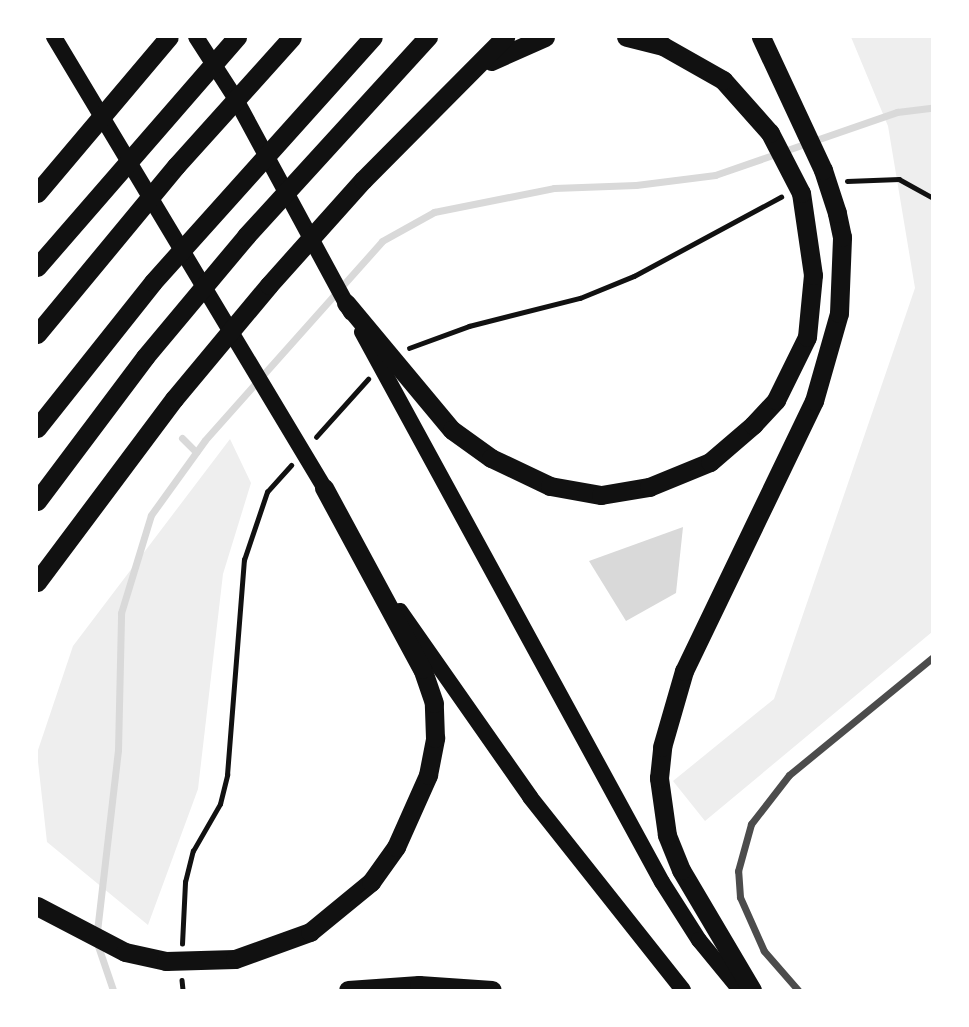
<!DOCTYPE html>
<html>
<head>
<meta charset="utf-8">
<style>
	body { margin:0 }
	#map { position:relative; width:969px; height:1027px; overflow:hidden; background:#fff; font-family:"Fira Sans Condensed",sans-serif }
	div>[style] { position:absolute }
	.green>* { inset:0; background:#eee }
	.water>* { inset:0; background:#d9d9d9 }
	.stream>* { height:7px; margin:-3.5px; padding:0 3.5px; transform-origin:3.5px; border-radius:3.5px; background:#d9d9d9 }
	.path>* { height:4.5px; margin:-2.25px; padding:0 2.25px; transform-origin:2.25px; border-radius:2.25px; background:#111 }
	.minor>* { height:7px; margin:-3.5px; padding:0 3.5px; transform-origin:3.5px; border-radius:3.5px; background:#4c4c4c }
	.primary>* { height:16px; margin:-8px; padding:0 8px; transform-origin:8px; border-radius:8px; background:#111 }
	.motorway>* { height:19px; margin:-9.5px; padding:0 9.5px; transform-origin:9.5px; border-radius:9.5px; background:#111 }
	span { translate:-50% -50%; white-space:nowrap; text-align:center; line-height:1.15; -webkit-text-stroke:6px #fff; paint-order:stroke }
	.frame { position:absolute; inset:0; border:38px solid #fff; pointer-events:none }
</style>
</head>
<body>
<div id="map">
	<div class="green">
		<i style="clip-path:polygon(851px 37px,932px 37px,932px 632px,705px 821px,673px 781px,774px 699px,915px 288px,888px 126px)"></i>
		<i style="clip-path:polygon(230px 439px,251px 483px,223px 574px,198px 789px,148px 925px,47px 842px,37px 753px,73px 646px)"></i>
	</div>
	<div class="water">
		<i style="clip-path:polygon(683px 527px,676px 593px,626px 621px,589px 561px)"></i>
	</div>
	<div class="stream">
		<i style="left:182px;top:438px;width:20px;rotate:45deg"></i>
		<i style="left:113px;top:990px;width:53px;rotate:-108.8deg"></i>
		<i style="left:96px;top:940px;width:191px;rotate:-83.4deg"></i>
		<i style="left:118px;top:750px;width:137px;rotate:-88.7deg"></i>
		<i style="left:121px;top:613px;width:102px;rotate:-73deg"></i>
		<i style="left:151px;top:515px;width:92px;rotate:-54.2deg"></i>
		<i style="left:205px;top:440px;width:266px;rotate:-48.3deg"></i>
		<i style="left:382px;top:241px;width:60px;rotate:-29.1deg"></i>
		<i style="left:434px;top:212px;width:122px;rotate:-11.3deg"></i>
		<i style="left:554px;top:188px;width:82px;rotate:-2.1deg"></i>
		<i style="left:636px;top:185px;width:80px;rotate:-7.2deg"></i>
		<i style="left:715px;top:175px;width:193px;rotate:-19.1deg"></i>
		<i style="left:897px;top:112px;width:35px;rotate:-7deg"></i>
	</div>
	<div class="path">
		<i style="left:847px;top:181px;width:52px;rotate:-2.2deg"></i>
		<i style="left:899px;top:179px;width:38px;rotate:29deg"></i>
		<i style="left:409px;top:348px;width:64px;rotate:-20.1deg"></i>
		<i style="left:469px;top:326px;width:114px;rotate:-14.2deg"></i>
		<i style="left:580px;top:298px;width:58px;rotate:-22.2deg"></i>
		<i style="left:634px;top:276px;width:167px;rotate:-28.3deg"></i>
		<i style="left:316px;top:437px;width:78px;rotate:-48.1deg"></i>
		<i style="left:182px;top:944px;width:62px;rotate:-87.2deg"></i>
		<i style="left:185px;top:882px;width:32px;rotate:-76deg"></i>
		<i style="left:193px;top:851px;width:54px;rotate:-60.1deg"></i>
		<i style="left:220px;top:804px;width:30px;rotate:-76deg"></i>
		<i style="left:227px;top:775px;width:216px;rotate:-85.5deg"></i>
		<i style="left:244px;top:560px;width:72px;rotate:-71.3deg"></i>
		<i style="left:267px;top:492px;width:36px;rotate:-48deg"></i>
		<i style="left:182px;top:980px;width:10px;rotate:84deg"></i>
	</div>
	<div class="minor">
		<i style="left:798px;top:990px;width:52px;rotate:-131.1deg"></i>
		<i style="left:764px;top:951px;width:59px;rotate:-114deg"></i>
		<i style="left:740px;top:897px;width:26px;rotate:-94deg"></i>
		<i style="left:738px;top:871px;width:49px;rotate:-74.5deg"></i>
		<i style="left:751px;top:824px;width:62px;rotate:-52.2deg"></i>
		<i style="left:789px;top:775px;width:185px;rotate:-39.3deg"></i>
	</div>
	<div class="primary">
		<i style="left:54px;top:37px;width:536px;rotate:59.04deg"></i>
		<i style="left:196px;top:37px;width:70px;rotate:57.2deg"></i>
		<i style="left:234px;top:96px;width:246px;rotate:61.6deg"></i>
		<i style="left:362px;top:332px;width:626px;rotate:61.39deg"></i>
		<i style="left:662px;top:882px;width:69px;rotate:57.5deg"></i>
		<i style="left:699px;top:940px;width:65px;rotate:50.6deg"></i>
		<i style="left:400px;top:611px;width:227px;rotate:55deg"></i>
		<i style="left:530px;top:797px;width:246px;rotate:51.6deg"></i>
	</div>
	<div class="motorway">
		<i style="left:491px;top:61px;width:59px;rotate:-24deg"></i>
		<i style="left:37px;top:193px;width:204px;rotate:-49.8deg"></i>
		<i style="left:37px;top:267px;width:305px;rotate:-49deg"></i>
		<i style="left:346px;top:303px;width:165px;rotate:50.2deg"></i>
		<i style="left:452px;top:430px;width:48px;rotate:35.7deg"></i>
		<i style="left:491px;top:458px;width:65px;rotate:25.4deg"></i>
		<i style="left:550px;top:486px;width:52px;rotate:10deg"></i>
		<i style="left:601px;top:495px;width:49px;rotate:-9.5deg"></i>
		<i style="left:649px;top:487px;width:66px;rotate:-22.3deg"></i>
		<i style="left:710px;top:462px;width:57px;rotate:-40.7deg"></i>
		<i style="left:753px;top:425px;width:34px;rotate:-47deg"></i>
		<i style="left:776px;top:400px;width:70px;rotate:-63.8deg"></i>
		<i style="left:807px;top:337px;width:62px;rotate:-84.5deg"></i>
		<i style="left:813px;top:275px;width:83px;rotate:-98.3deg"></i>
		<i style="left:801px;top:193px;width:68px;rotate:-117.3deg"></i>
		<i style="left:770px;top:133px;width:71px;rotate:-131.6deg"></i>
		<i style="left:723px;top:80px;width:69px;rotate:-150.5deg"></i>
		<i style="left:663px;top:46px;width:38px;rotate:-166deg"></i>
		<i style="left:37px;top:334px;width:218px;rotate:-50.4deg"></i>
		<i style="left:176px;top:166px;width:173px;rotate:-48deg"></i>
		<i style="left:37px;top:428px;width:186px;rotate:-51.5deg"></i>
		<i style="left:153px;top:282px;width:329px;rotate:-48.1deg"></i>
		<i style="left:37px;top:501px;width:180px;rotate:-53.1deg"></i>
		<i style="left:145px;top:357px;width:158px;rotate:-50.1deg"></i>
		<i style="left:246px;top:236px;width:270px;rotate:-47.6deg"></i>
		<i style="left:37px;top:582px;width:229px;rotate:-53.2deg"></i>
		<i style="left:174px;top:399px;width:148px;rotate:-50.2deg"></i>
		<i style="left:269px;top:285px;width:141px;rotate:-48.2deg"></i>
		<i style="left:363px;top:180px;width:202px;rotate:-45.2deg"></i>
		<i style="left:37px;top:906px;width:99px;rotate:27.6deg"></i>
		<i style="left:125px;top:952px;width:42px;rotate:12.4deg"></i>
		<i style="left:166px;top:961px;width:69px;rotate:-1.7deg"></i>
		<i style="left:235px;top:959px;width:80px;rotate:-19.8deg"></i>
		<i style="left:310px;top:932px;width:79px;rotate:-39.3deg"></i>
		<i style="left:371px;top:882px;width:43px;rotate:-54.5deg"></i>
		<i style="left:396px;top:847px;width:79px;rotate:-66deg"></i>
		<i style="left:428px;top:775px;width:38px;rotate:-79deg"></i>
		<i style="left:435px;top:738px;width:35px;rotate:-92deg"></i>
		<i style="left:434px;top:703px;width:36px;rotate:-109deg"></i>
		<i style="left:422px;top:669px;width:206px;rotate:-118.4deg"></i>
		<i style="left:348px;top:990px;width:71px;rotate:-4deg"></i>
		<i style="left:419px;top:985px;width:73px;rotate:3.9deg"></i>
		<i style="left:752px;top:990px;width:139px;rotate:-120.6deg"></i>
		<i style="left:681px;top:870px;width:38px;rotate:-112deg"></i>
		<i style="left:667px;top:835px;width:58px;rotate:-98deg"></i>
		<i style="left:659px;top:778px;width:31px;rotate:-84deg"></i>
		<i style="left:662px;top:747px;width:79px;rotate:-73.9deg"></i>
		<i style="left:684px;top:671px;width:300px;rotate:-64.3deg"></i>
		<i style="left:814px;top:401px;width:91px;rotate:-74.1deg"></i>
		<i style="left:839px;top:313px;width:76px;rotate:-87.7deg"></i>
		<i style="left:842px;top:237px;width:25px;rotate:-102deg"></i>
		<i style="left:837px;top:213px;width:45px;rotate:-108deg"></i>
		<i style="left:823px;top:170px;width:147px;rotate:-115deg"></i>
	</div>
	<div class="frame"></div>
</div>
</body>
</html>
